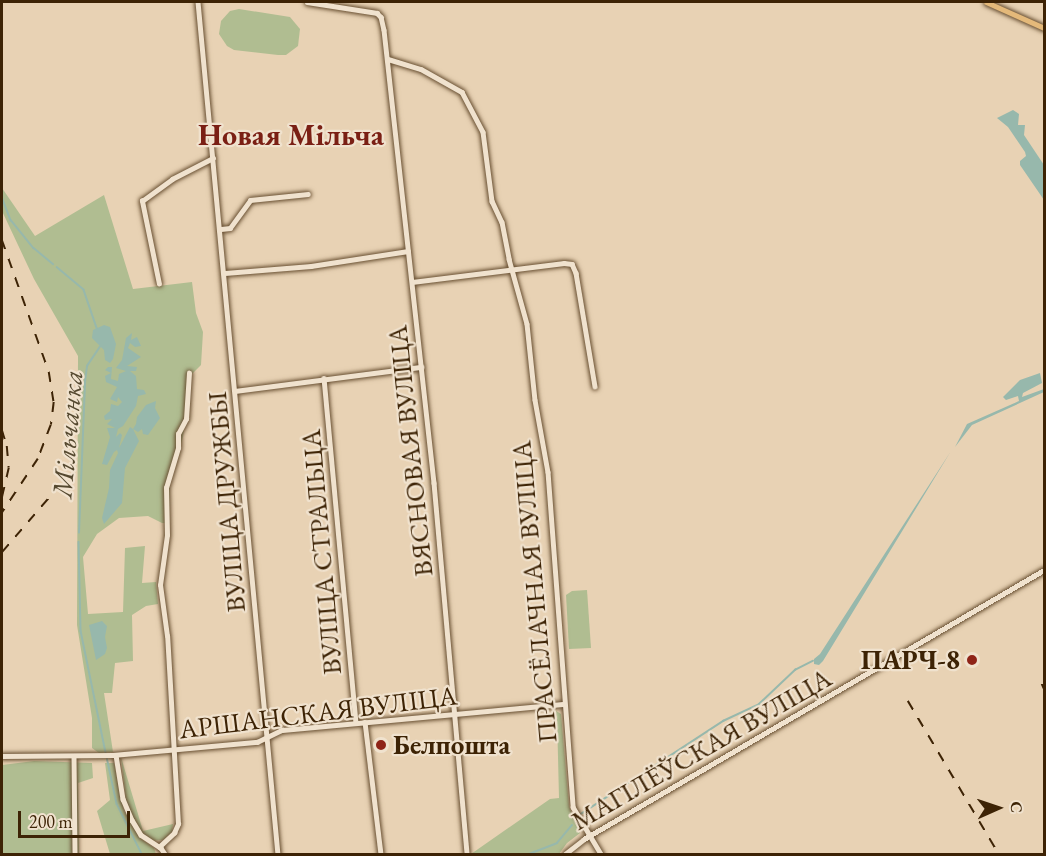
<!DOCTYPE html>
<html>
<head>
<meta charset="utf-8">
<style>
	body { margin:0 }
	#map { position:relative; width:1046px; height:856px; overflow:hidden; background:#e8d2b4; font-family:"EB Garamond",serif }
	div>[style] { position:absolute }
	.green>* { inset:0; background:#b0bd91 }
	.water>* { inset:0; background:#97b8ac }
	.stream>* { height:1.5px; margin:-0.75px; padding:0 0.75px; transform-origin:0.75px; border-radius:0.75px; background:#97b8ac }
	.roads { filter:drop-shadow(0 0 2px #684f31) drop-shadow(0 0 2px #684f31) }
	.minor>* { height:4.5px; margin:-2.25px; padding:0 2.25px; transform-origin:2.25px; border-radius:2.25px; background:#f0e2ce }
	.major>* { height:5px; margin:-2.5px; padding:0 2.5px; transform-origin:2.5px; border-radius:2.5px; background:#e4b97a }
	.rail>* { height:1.5px; margin-top:-0.75px; transform-origin:0; background:repeating-linear-gradient(90deg,#3d2305 0 10px,transparent 0 20px) }
	.dots>* { width:16px; height:16px; translate:-50% -50%; box-sizing:border-box; border:3px solid #f0e2ce; border-radius:50% }
	span { translate:-50% -50%; white-space:nowrap; text-align:center; line-height:1.15; -webkit-text-stroke:4.5px #f0e2ce; paint-order:stroke }
	.street-label { font-size:27px; color:#3d2305 }
	.poi-label { font-size:27px; color:#3d2305; font-weight:700 }
	.right { translate:-100% -50%; text-align:right }
	.left { translate:0 -50%; text-align:left }
	.water-label { font-size:28px; color:#54482f; font-style:italic }
	.quarter-label { font-size:30px; color:#7a1f14; font-weight:700 }
	.frame { position:absolute; inset:0; border:3px solid #3d2305; pointer-events:none }
	.north { position:absolute; left:968px; top:778px; width:60px; height:60px; -webkit-text-stroke:4px #f0e2ce; paint-order:stroke; rotate:87deg; font-size:16px; font-weight:700; line-height:24px; text-align:center; color:#3d2305 }
	.north::after { content:''; display:block; margin:auto; width:21px; height:27px; background:#3d2305; clip-path:polygon(50% 0,100% 100%,50% 72%,0 100%) }
	.scale { position:absolute; left:18px; top:811px; width:112px; height:27px; box-sizing:border-box; border:3px solid #3d2305; border-top:0; padding-left:8px; font-size:18px; line-height:21px; white-space:nowrap; color:#3d2305; -webkit-text-stroke:4px #f0e2ce; paint-order:stroke }
</style>
</head>
<body>
<div id="map">
	<div class="green">
		<i style="clip-path:polygon(239px 9px,290px 17px,300px 29px,298px 46px,286px 55px,278px 55px,234px 50px,227px 46px,219px 34px,221px 21px,230px 11px)"></i>
		<i style="clip-path:polygon(2px 188px,35px 236px,104px 195px,133px 289px,192px 282px,196px 313px,203px 332px,201px 365px,191px 375px,183px 437px,170px 481px,169px 523px,162px 523px,148px 516px,119px 518px,97px 534px,83px 557px,88px 614px,123px 612px,125px 548px,145px 546px,142px 583px,156px 582px,158px 604px,146px 606px,132px 615px,133px 661px,115px 663px,112px 693px,104px 693px,113px 752px,99px 753px,92px 748px,92px 718px,77px 625px,78px 356px,34px 279px,2px 211px)"></i>
		<i style="clip-path:polygon(587px 590px,591px 648px,569px 649px,566px 595px,572px 591px)"></i>
		<i style="clip-path:polygon(553px 709px,561px 714px,569px 806px,574px 819px,580px 826px,580px 833px,567px 843px,559px 854px,471px 854px,550px 799px,559px 798px,557px 717px)"></i>
		<i style="clip-path:polygon(121px 757px,143px 831px,173px 824px,172px 832px,163px 840px,150px 841px,144px 835px,136px 824px,126px 800px)"></i>
		<i style="clip-path:polygon(34px 761px,92px 763px,93px 778px,78px 783px,79px 854px,2px 854px,2px 765px)"></i>
		<i style="clip-path:polygon(105px 763px,114px 763px,124px 811px,140px 838px,154px 848px,156px 854px,110px 854px,97px 811px,110px 800px)"></i>
	</div>
	<div class="water">
		<i style="clip-path:polygon(1013px 110px,1019px 114px,1018px 125px,1025px 125px,1024px 135px,1044px 165px,1044px 200px,1020px 165px,1020px 161px,1026px 156px,1025px 152px,1008px 127px,997px 118px)"></i>
		<i style="clip-path:polygon(104px 325px,110px 327px,116px 344px,113px 359px,110px 363px,105px 360px,104px 350px,92px 338px,93px 330px)"></i>
		<i style="clip-path:polygon(132px 333px,131px 340px,137px 337px,141px 346px,135px 347px,130px 343px,128px 348px,141px 357px,127px 366px,137px 367px,136px 371px,130px 371px,136px 376px,137px 389px,144px 390px,146px 394px,138px 396px,136px 406px,123px 426px,118px 429px,116px 437px,120px 433px,122px 435px,119px 448px,130px 427px,133px 429px,136px 424px,137px 417px,146px 405px,156px 401px,155px 408px,160px 418px,148px 435px,143px 434px,142px 429px,138px 432px,133px 429px,139px 441px,125px 468px,122px 503px,104px 524px,102px 518px,109px 488px,110px 470px,118px 453px,117px 450px,114px 452px,107px 465px,102px 464px,110px 437px,107px 428px,115px 428px,107px 424px,112px 419px,105px 420px,104px 416px,110px 411px,111px 404px,118px 406px,122px 402px,118px 397px,117px 402px,110px 399px,117px 387px,106px 382px,105px 376px,111px 373px,105px 370px,108px 367px,112px 367px,111px 379px,118px 381px,119px 374px,126px 371px,116px 368px,122px 360px,126px 338px)"></i>
		<i style="clip-path:polygon(1040px 373px,1042px 383px,1023px 393px,1022px 397px,1044px 389px,1044px 392px,972px 425px,955px 447px,967px 424px,1019px 401px,1018px 396px,1006px 400px,1003px 397px,1020px 380px)"></i>
		<i style="clip-path:polygon(951px 451px,823px 661px,819px 665px,814px 664px,814px 659px,820px 654px)"></i>
		<i style="clip-path:polygon(102px 621px,107px 626px,105px 637px,107px 648px,105px 654px,96px 660px,89px 625px)"></i>
	</div>
	<div class="stream">
		<i style="left:2px;top:197px;width:25px;rotate:69deg"></i>
		<i style="left:11px;top:220px;width:36px;rotate:51deg"></i>
		<i style="left:34px;top:248px;width:25px;rotate:40deg"></i>
		<i style="left:57px;top:267px;width:35px;rotate:40deg"></i>
		<i style="left:84px;top:290px;width:40px;rotate:71.1deg"></i>
		<i style="left:79px;top:533px;width:152px;rotate:-87.7deg"></i>
		<i style="left:85px;top:381px;width:15px;rotate:-82deg"></i>
		<i style="left:87px;top:366px;width:23px;rotate:-56deg"></i>
		<i style="left:79px;top:542px;width:89px;rotate:88.7deg"></i>
		<i style="left:81px;top:631px;width:125px;rotate:78.4deg"></i>
		<i style="left:107px;top:757px;width:48px;rotate:78deg"></i>
		<i style="left:117px;top:804px;width:56px;rotate:63.4deg"></i>
		<i style="left:581px;top:814px;width:170px;rotate:-33.2deg"></i>
		<i style="left:723px;top:721px;width:40px;rotate:-25deg"></i>
		<i style="left:759px;top:704px;width:50px;rotate:-43.4deg"></i>
		<i style="left:795px;top:670px;width:20px;rotate:-27deg"></i>
		<i style="left:529px;top:854px;width:30px;rotate:-21deg"></i>
		<i style="left:557px;top:843px;width:23px;rotate:-50deg"></i>
	</div>
	<div class="roads">
		<div class="minor">
			<i style="left:198px;top:2px;width:856px;rotate:84.64deg"></i>
			<i style="left:307px;top:2px;width:71px;rotate:8.9deg"></i>
			<i style="left:377px;top:13px;width:6px;rotate:45deg"></i>
			<i style="left:381px;top:17px;width:13px;rotate:77deg"></i>
			<i style="left:384px;top:30px;width:456px;rotate:83.7deg"></i>
			<i style="left:434px;top:483px;width:372px;rotate:84.9deg"></i>
			<i style="left:388px;top:59px;width:34px;rotate:17deg"></i>
			<i style="left:421px;top:69px;width:47px;rotate:29.3deg"></i>
			<i style="left:462px;top:92px;width:45px;rotate:62.3deg"></i>
			<i style="left:483px;top:132px;width:70px;rotate:82.6deg"></i>
			<i style="left:492px;top:201px;width:23px;rotate:65deg"></i>
			<i style="left:502px;top:222px;width:38px;rotate:79deg"></i>
			<i style="left:509px;top:259px;width:67px;rotate:74.5deg"></i>
			<i style="left:527px;top:324px;width:76px;rotate:84deg"></i>
			<i style="left:535px;top:400px;width:73px;rotate:79.8deg"></i>
			<i style="left:548px;top:472px;width:336px;rotate:85.7deg"></i>
			<i style="left:573px;top:807px;width:55px;rotate:59.2deg"></i>
			<i style="left:221px;top:229px;width:9px;rotate:-6deg"></i>
			<i style="left:230px;top:228px;width:34px;rotate:-54deg"></i>
			<i style="left:250px;top:200px;width:58px;rotate:-5.9deg"></i>
			<i style="left:225px;top:273px;width:86px;rotate:-4.7deg"></i>
			<i style="left:311px;top:266px;width:98px;rotate:-8.8deg"></i>
			<i style="left:412px;top:282px;width:153px;rotate:-7.1deg"></i>
			<i style="left:564px;top:263px;width:8px;rotate:7deg"></i>
			<i style="left:572px;top:264px;width:10px;rotate:66deg"></i>
			<i style="left:576px;top:273px;width:115px;rotate:80.5deg"></i>
			<i style="left:159px;top:284px;width:85px;rotate:-101.6deg"></i>
			<i style="left:142px;top:201px;width:37px;rotate:-36deg"></i>
			<i style="left:172px;top:179px;width:46px;rotate:-27.1deg"></i>
			<i style="left:324px;top:378px;width:346px;rotate:84.7deg"></i>
			<i style="left:235px;top:391px;width:188px;rotate:-7.4deg"></i>
			<i style="left:365px;top:722px;width:133px;rotate:83.1deg"></i>
			<i style="left:116px;top:755px;width:45px;rotate:81deg"></i>
			<i style="left:123px;top:799px;width:23px;rotate:67deg"></i>
			<i style="left:132px;top:820px;width:17px;rotate:59deg"></i>
			<i style="left:141px;top:835px;width:24px;rotate:33deg"></i>
			<i style="left:161px;top:848px;width:7px;rotate:56deg"></i>
			<i style="left:2px;top:756px;width:111px;rotate:-0.5deg"></i>
			<i style="left:113px;top:755px;width:145px;rotate:-5.2deg"></i>
			<i style="left:257px;top:742px;width:28px;rotate:-26deg"></i>
			<i style="left:282px;top:730px;width:282px;rotate:-5.3deg"></i>
			<i style="left:74px;top:756px;width:98px;rotate:89.4deg"></i>
			<i style="left:159px;top:847px;width:21px;rotate:-43deg"></i>
			<i style="left:174px;top:833px;width:10px;rotate:-66deg"></i>
			<i style="left:178px;top:824px;width:188px;rotate:-93.3deg"></i>
			<i style="left:167px;top:636px;width:51px;rotate:-97.8deg"></i>
			<i style="left:160px;top:585px;width:50px;rotate:-82deg"></i>
			<i style="left:167px;top:535px;width:47px;rotate:-91.2deg"></i>
			<i style="left:166px;top:488px;width:42px;rotate:-73.3deg"></i>
			<i style="left:178px;top:448px;width:14px;rotate:-90deg"></i>
			<i style="left:178px;top:434px;width:17px;rotate:-62deg"></i>
			<i style="left:186px;top:419px;width:46px;rotate:-86.3deg"></i>
			<i style="left:565px;top:854px;width:24px;rotate:-38deg"></i>
			<i style="left:584px;top:839px;width:533px;rotate:-30.32deg"></i>
		</div>
		<div class="major">
			<i style="left:986px;top:2px;width:64px;rotate:24.1deg"></i>
		</div>
	</div>
	<div class="rail">
		<i style="left:2px;top:240px;width:140px;rotate:70.4deg"></i>
		<i style="left:49px;top:372px;width:30px;rotate:81deg"></i>
		<i style="left:54px;top:402px;width:23px;rotate:97deg"></i>
		<i style="left:51px;top:425px;width:36px;rotate:111deg"></i>
		<i style="left:38px;top:459px;width:65px;rotate:123.7deg"></i>
		<i style="left:2px;top:430px;width:17px;rotate:73deg"></i>
		<i style="left:7px;top:446px;width:22px;rotate:85deg"></i>
		<i style="left:9px;top:468px;width:32px;rotate:103deg"></i>
		<i style="left:2px;top:552px;width:96px;rotate:-49.2deg"></i>
		<i style="left:1042px;top:684px;width:5px;rotate:68deg"></i>
		<i style="left:908px;top:701px;width:178px;rotate:59.3deg"></i>
	</div>
	<div class="dots">
		<i style="left:972px;top:660px;background:#8f2418"></i>
		<i style="left:381px;top:745px;background:#8f2418"></i>
	</div>
	<div class="street-label">
		<span style="left:410px;top:451px;rotate:-96deg">ВЯСНОВАЯ ВУЛІЦА</span>
		<span style="left:226px;top:502px;rotate:-95deg">ВУЛІЦА ДРУЖБЫ</span>
		<span style="left:321px;top:552px;rotate:-95deg">ВУЛІЦА СТРАЛЬЦА</span>
		<span style="left:534px;top:592px;rotate:-95deg">ПРАСЁЛАЧНАЯ ВУЛІЦА</span>
		<span style="left:318px;top:712px;rotate:-7deg">АРШАНСКАЯ ВУЛІЦА</span>
		<span style="left:701px;top:749px;rotate:-30deg">МАГІЛЁЎСКАЯ ВУЛІЦА</span>
	</div>
	<div class="poi-label">
		<span class="right" style="left:960px;top:660px">ПАРЧ-8</span>
		<span class="left" style="left:393px;top:745px">Белпошта</span>
	</div>
	<div class="water-label">
		<span style="left:67px;top:434px;rotate:-85deg">Мільчанка</span>
	</div>
	<div class="quarter-label">
		<span style="left:291px;top:135px">Новая Мільча</span>
	</div>
	<div class="frame"></div>
	<div class="north">С</div>
	<div class="scale">200 m</div>
</div>
</body>
</html>
